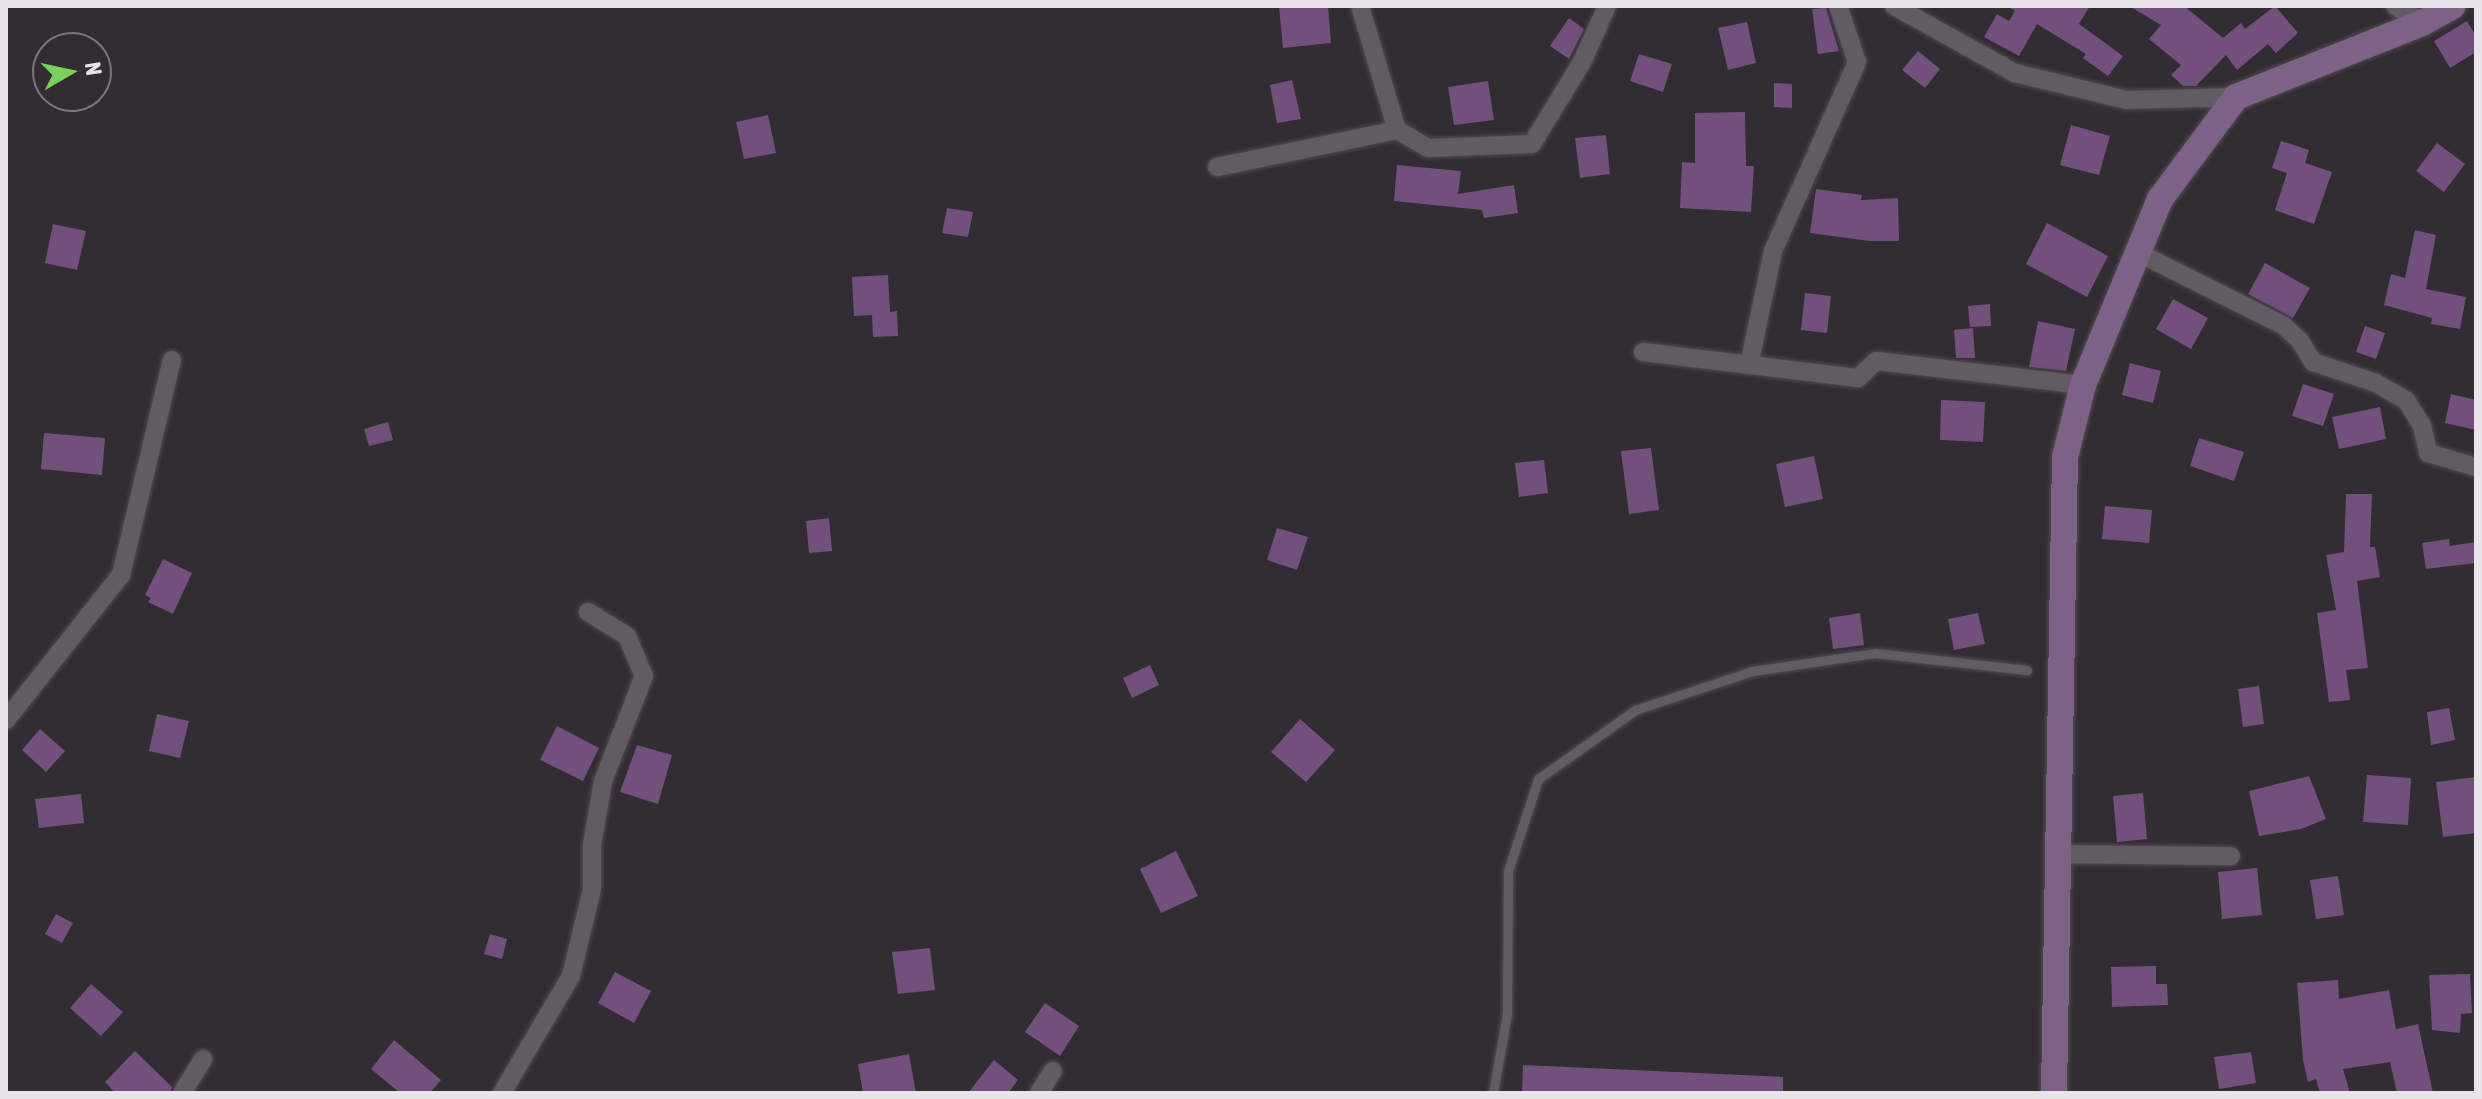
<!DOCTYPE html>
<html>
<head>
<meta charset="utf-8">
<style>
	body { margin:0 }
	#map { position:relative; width:2482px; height:1099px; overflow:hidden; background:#322c33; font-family:"Asap Condensed",sans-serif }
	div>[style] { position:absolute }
	.building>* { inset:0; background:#71517b }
	.roads { filter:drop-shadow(0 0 2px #504b51) drop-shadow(0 0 2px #504b51) }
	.lane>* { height:9px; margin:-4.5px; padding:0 4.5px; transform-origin:4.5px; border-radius:4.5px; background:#625b64 }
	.street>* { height:18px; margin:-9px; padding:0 9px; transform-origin:9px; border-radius:9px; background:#625b64 }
	.secondary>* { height:26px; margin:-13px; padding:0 13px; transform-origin:13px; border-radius:13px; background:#7d6285 }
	span { translate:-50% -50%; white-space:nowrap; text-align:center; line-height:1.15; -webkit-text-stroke:7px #322c33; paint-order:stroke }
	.frame { position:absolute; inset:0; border:8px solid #e8e4e9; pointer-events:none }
	.north { position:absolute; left:32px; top:32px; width:80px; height:80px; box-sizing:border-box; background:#322c33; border:2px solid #7b767c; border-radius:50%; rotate:81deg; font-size:22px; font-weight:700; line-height:32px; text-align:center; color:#e8e4e9 }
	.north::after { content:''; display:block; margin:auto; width:28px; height:36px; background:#78d158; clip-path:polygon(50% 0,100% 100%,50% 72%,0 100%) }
</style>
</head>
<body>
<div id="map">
	<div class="building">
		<i style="clip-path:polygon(1279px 6px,1328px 6px,1331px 43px,1283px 48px)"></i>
		<i style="clip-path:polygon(2007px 6px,2090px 6px,2079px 24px,2123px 56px,2108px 76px,2083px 58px,2086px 54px,2037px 24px,2019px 56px,1984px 37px,1997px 14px,2009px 21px,2015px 11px)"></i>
		<i style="clip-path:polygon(2129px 6px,2184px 6px,2223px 38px,2241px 23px,2245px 29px,2275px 6px,2298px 33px,2276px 53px,2268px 44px,2237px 70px,2226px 55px,2196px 86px,2183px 86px,2171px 75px,2181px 65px,2149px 39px,2161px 25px)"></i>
		<i style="clip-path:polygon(1826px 8px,1839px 51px,1818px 54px,1812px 9px)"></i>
		<i style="clip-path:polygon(1569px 18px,1584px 29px,1569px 59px,1550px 46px)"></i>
		<i style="clip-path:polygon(2467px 21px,2476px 36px,2476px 52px,2450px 68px,2434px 41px)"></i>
		<i style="clip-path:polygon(1747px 22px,1756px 63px,1728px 70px,1718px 28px)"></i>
		<i style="clip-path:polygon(1918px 51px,1940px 69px,1925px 88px,1902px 70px)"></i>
		<i style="clip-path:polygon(1639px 54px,1672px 64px,1663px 92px,1630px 81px)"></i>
		<i style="clip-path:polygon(1292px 80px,1301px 119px,1277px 123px,1270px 85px)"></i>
		<i style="clip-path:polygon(1488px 81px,1494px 120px,1454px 125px,1448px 87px)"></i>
		<i style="clip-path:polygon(1774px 83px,1792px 84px,1792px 108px,1774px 107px)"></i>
		<i style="clip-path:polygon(1745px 112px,1746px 166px,1754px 166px,1751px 212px,1680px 208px,1682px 162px,1695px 163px,1695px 113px)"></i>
		<i style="clip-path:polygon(768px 115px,776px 153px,744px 159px,736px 122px)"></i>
		<i style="clip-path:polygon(2071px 125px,2110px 136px,2099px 175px,2060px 165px)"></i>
		<i style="clip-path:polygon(1606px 135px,1610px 174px,1580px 178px,1575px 138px)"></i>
		<i style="clip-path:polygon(2281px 141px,2309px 150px,2305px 163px,2332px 172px,2314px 224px,2275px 210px,2287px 173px,2272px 168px)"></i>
		<i style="clip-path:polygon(2437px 143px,2465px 164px,2444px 192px,2416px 171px)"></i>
		<i style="clip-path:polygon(1397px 165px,1461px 171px,1458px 194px,1514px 185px,1518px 213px,1484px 218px,1482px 210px,1394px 201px)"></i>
		<i style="clip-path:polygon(1816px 189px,1862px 195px,1861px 200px,1898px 198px,1899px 241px,1870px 241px,1810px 233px)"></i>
		<i style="clip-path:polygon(947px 208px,973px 212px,968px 237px,942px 233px)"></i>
		<i style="clip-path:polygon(2047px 223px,2108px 256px,2087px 297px,2026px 264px)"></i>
		<i style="clip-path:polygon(53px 224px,86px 231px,77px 270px,45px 263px)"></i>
		<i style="clip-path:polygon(2415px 230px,2436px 235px,2426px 289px,2466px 297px,2460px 329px,2431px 324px,2432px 318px,2384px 305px,2391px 274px,2405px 278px)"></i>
		<i style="clip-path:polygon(2265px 263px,2310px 288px,2293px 318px,2248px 294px)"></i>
		<i style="clip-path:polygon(888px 275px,890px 312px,897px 311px,898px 336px,873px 337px,872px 315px,854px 316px,852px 277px)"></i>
		<i style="clip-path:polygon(1805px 293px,1831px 296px,1827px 333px,1801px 330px)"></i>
		<i style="clip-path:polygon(2173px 299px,2208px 318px,2191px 349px,2156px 329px)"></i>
		<i style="clip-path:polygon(1990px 304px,1991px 326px,1970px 327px,1968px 306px)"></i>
		<i style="clip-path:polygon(2038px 321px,2075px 329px,2066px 371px,2029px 367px)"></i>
		<i style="clip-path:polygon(2365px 326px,2385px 333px,2376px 359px,2356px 352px)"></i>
		<i style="clip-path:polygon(1973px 328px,1975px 358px,1956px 358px,1954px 330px)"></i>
		<i style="clip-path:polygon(2130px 363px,2161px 371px,2153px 403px,2122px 395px)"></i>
		<i style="clip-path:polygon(2303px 384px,2334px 394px,2323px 426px,2292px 416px)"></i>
		<i style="clip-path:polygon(2451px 394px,2476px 400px,2476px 430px,2445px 423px)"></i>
		<i style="clip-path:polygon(1941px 400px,1985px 402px,1983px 442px,1940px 440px)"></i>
		<i style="clip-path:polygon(2380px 407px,2386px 439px,2339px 449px,2332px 417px)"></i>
		<i style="clip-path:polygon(388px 422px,393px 440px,369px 446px,364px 429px)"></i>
		<i style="clip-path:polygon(44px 433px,105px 438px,102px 475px,41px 469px)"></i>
		<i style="clip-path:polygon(2199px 438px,2244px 452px,2234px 481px,2190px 466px)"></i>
		<i style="clip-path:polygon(1651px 448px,1659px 510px,1629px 514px,1621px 451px)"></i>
		<i style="clip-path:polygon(1814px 456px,1823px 499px,1785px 507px,1776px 464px)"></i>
		<i style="clip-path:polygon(1544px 460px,1548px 493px,1519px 497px,1515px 463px)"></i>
		<i style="clip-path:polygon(2346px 494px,2372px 494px,2370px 547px,2375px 547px,2380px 577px,2357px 581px,2368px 668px,2346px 670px,2350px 700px,2329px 702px,2317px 613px,2336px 610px,2326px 555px,2344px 552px)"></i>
		<i style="clip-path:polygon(2105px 506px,2152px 510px,2149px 543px,2102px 539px)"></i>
		<i style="clip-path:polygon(829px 518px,832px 551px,809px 553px,806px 521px)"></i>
		<i style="clip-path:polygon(1277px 528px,1308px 537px,1297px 570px,1267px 560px)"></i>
		<i style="clip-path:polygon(2449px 539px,2450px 546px,2476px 542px,2476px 563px,2426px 569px,2422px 543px)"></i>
		<i style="clip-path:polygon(163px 559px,192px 573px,173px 614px,148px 602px,151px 598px,145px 595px)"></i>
		<i style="clip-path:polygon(1860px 613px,1864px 645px,1833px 649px,1829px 618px)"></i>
		<i style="clip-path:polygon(1978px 613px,1985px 644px,1954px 650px,1948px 619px)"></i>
		<i style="clip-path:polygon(1150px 665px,1159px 685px,1132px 698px,1123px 678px)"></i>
		<i style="clip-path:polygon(2259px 686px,2264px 724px,2243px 727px,2238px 689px)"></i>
		<i style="clip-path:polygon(2449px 708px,2455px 740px,2431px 745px,2427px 712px)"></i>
		<i style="clip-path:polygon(157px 714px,189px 721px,180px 758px,149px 751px)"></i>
		<i style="clip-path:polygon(1300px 719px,1335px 750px,1306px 782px,1271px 752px)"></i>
		<i style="clip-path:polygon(557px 726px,599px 748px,583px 781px,540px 760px)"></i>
		<i style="clip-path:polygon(40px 729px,65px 751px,46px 772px,22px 750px)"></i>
		<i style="clip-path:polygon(637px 745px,672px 755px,658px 804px,620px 792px)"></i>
		<i style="clip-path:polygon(2367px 775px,2411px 778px,2408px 825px,2363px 822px)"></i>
		<i style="clip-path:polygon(2309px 776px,2326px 819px,2301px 829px,2259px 836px,2249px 791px)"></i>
		<i style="clip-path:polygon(2476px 777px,2476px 833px,2443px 837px,2436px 782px)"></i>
		<i style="clip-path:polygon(2143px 793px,2147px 839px,2117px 842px,2113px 796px)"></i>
		<i style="clip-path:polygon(81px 794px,84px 823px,39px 828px,35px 799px)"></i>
		<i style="clip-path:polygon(1176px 851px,1198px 896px,1161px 913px,1140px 869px)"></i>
		<i style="clip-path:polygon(2257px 868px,2262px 915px,2222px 919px,2218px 872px)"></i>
		<i style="clip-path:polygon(2338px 876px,2344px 915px,2316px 919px,2310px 880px)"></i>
		<i style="clip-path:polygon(56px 914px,73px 923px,62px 943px,45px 934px)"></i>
		<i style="clip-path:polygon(490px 934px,507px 939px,502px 959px,484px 954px)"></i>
		<i style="clip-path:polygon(930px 948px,935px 990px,898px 994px,892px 952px)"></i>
		<i style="clip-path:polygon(2156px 966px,2156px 984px,2167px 984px,2168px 1005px,2112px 1007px,2111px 967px)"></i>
		<i style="clip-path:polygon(615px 972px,651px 991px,634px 1023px,598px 1003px)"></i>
		<i style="clip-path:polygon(2470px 974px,2472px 1013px,2461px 1014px,2460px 1033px,2432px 1030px,2429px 975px)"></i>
		<i style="clip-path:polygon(2338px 980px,2339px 999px,2389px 990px,2396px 1029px,2418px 1024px,2433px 1093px,2397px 1093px,2390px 1062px,2343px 1069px,2350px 1093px,2320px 1093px,2316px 1079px,2308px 1082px,2303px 1060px,2297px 983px)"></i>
		<i style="clip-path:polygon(91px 984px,123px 1012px,101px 1036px,70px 1008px)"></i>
		<i style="clip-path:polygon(1045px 1003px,1079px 1026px,1060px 1056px,1025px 1032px)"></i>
		<i style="clip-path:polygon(394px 1040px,441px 1080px,430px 1093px,400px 1093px,371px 1069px)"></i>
		<i style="clip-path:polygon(135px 1051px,172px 1087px,170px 1093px,115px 1093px,105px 1082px)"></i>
		<i style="clip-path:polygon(2251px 1052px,2256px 1083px,2219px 1089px,2214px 1057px)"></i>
		<i style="clip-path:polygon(909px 1054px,916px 1093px,863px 1093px,858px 1064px)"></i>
		<i style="clip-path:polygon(994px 1060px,1018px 1080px,1008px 1093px,968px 1093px)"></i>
		<i style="clip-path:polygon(1523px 1065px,1783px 1077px,1783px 1093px,1522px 1093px)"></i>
	</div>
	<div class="roads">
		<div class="lane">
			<i style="left:1493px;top:1093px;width:80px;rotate:-80deg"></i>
			<i style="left:1507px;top:1014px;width:143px;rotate:-89.6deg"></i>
			<i style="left:1508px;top:871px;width:97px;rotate:-71.9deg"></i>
			<i style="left:1538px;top:779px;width:119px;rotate:-35.4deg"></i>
			<i style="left:1635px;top:710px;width:123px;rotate:-18.4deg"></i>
			<i style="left:1752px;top:671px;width:124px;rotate:-8.3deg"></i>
			<i style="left:1875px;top:653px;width:153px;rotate:6.4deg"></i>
		</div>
		<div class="street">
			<i style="left:1360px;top:6px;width:129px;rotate:73.4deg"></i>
			<i style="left:1397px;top:130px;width:36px;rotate:30deg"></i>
			<i style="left:1428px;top:148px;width:104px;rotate:-2.2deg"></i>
			<i style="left:1532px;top:144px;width:96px;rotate:-58.6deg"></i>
			<i style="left:1582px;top:62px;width:61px;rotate:-65.9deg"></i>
			<i style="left:1894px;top:6px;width:138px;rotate:29deg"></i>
			<i style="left:2015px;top:73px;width:115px;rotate:13.6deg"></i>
			<i style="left:2127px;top:100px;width:109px;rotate:-1.6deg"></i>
			<i style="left:2395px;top:6px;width:32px;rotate:32deg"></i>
			<i style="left:1217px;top:167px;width:184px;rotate:-11.6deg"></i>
			<i style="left:2135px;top:251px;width:165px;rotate:26.6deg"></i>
			<i style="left:2283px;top:325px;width:23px;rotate:43deg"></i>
			<i style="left:2300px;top:341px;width:25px;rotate:58deg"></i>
			<i style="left:2313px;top:362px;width:66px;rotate:18.4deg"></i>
			<i style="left:2376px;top:383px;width:34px;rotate:30deg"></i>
			<i style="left:2406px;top:400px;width:31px;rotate:58deg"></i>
			<i style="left:2422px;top:426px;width:28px;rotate:77deg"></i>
			<i style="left:2428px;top:453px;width:50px;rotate:16.3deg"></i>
			<i style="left:1643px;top:352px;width:217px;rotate:6.9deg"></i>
			<i style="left:1858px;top:378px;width:25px;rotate:-43deg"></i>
			<i style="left:1876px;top:361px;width:208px;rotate:6.6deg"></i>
			<i style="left:1749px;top:365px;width:116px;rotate:-78.1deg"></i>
			<i style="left:1773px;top:251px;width:207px;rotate:-66deg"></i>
			<i style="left:1857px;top:62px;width:59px;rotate:-108.7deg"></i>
			<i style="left:6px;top:720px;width:185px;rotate:-51.6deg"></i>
			<i style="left:121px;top:575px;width:221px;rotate:-76.7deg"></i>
			<i style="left:2060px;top:854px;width:171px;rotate:0.7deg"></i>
			<i style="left:182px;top:1093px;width:40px;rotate:-58deg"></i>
			<i style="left:502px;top:1093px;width:136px;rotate:-59.5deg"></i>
			<i style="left:571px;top:976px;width:89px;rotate:-76.4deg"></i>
			<i style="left:592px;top:889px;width:44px;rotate:-90deg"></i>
			<i style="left:592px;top:845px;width:65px;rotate:-80.2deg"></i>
			<i style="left:603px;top:781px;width:113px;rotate:-68.7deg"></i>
			<i style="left:644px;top:676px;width:43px;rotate:-113deg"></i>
			<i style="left:627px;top:636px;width:46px;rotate:-148.4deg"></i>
			<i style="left:1039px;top:1093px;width:26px;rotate:-58deg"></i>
		</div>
		<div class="secondary">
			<i style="left:2054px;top:1093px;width:636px;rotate:-89.01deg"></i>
			<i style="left:2065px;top:457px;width:74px;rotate:-76deg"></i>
			<i style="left:2083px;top:385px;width:201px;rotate:-67.5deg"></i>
			<i style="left:2160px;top:199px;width:127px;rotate:-53.3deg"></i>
			<i style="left:2236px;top:97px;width:200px;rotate:-21.7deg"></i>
			<i style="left:2422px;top:23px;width:35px;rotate:-29deg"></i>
		</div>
	</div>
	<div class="frame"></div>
	<div class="north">N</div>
</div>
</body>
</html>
